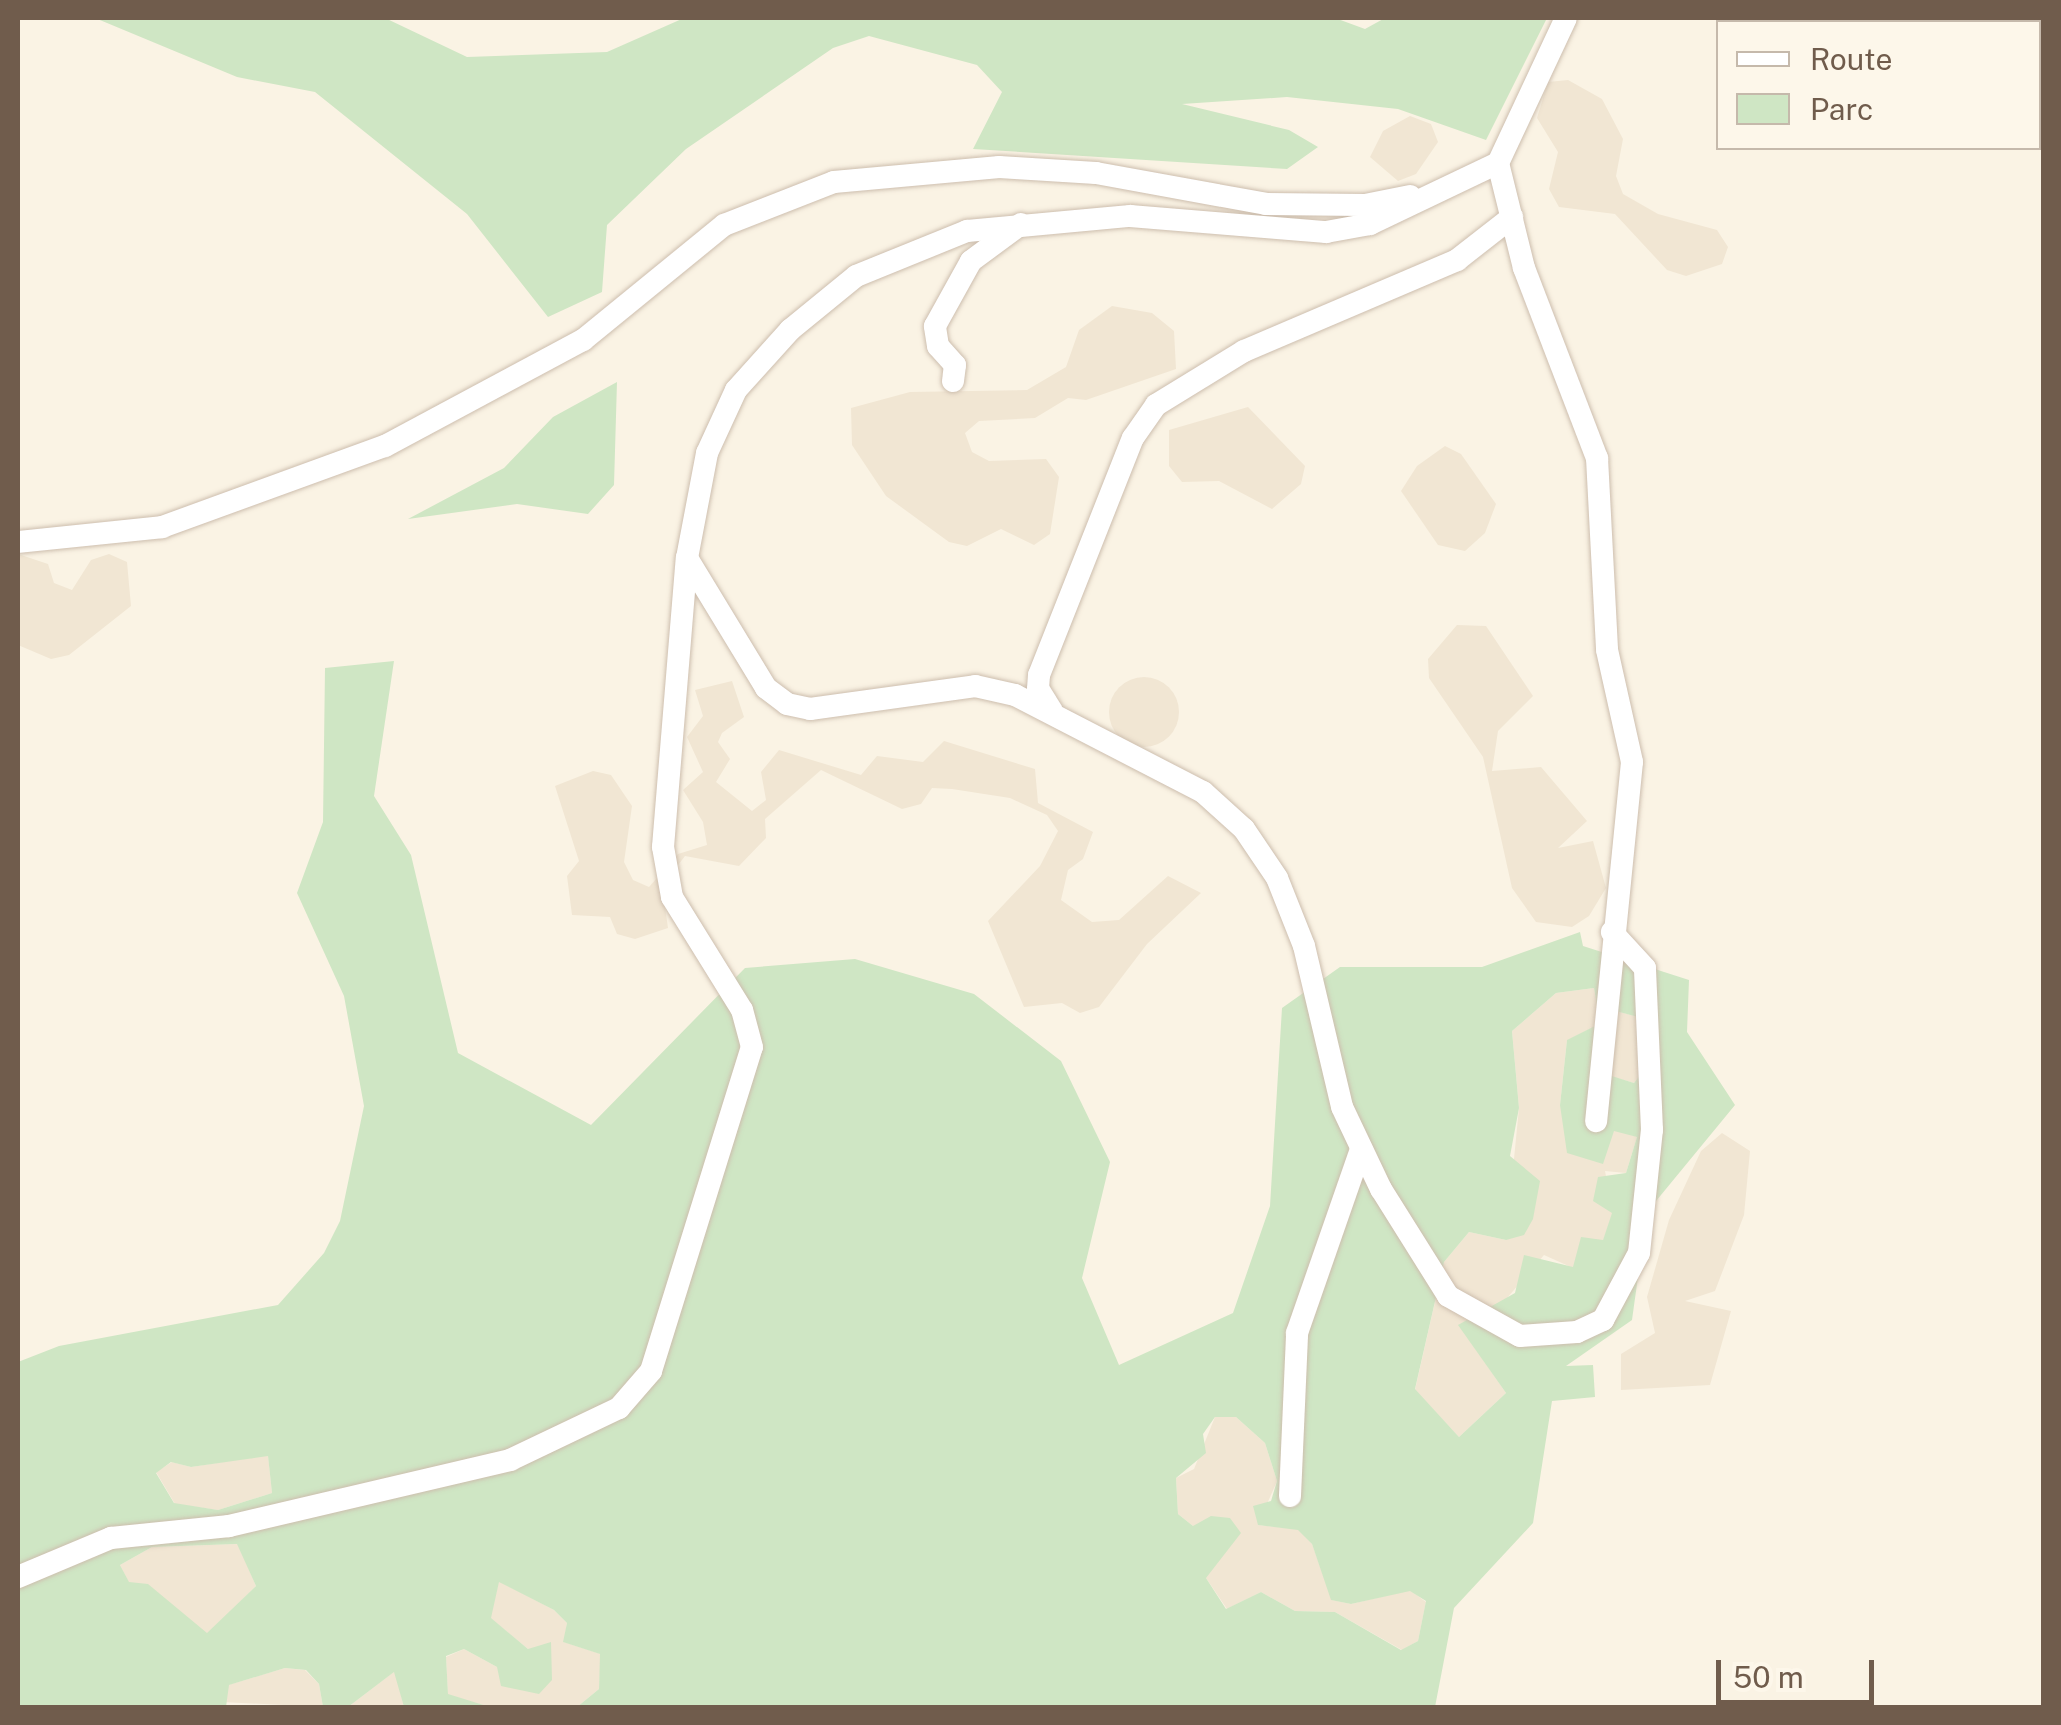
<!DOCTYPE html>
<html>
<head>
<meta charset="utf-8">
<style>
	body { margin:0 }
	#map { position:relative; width:2061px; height:1725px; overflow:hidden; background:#faf3e4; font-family:"Public Sans",sans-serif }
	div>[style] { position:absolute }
	.residential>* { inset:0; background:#f1e6d3 }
	.round { border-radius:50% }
	.green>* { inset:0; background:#cfe6c4 }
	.roads { filter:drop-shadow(0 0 2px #cdbeae) drop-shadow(0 0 2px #cdbeae) }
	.street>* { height:22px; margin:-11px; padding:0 11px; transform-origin:11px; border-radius:11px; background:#fff }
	span { translate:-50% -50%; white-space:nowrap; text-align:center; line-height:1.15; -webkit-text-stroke:9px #fdf7ea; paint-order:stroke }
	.frame { position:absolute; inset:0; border:20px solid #705c4c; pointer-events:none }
	.legend { position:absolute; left:1716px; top:20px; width:325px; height:130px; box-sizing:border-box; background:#fdf7ea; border:2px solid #c5b9ab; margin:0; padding:12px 18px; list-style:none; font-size:30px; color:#705c4c }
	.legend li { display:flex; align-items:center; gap:20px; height:50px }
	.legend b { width:50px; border:2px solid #c5b9ab }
	.scale { position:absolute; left:1716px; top:1660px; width:158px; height:45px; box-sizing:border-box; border:5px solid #705c4c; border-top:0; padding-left:12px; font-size:30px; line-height:35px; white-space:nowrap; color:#705c4c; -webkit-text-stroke:8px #fdf7ea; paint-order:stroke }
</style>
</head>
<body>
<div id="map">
	<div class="residential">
		<i style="clip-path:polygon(1568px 80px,1602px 99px,1623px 139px,1616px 176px,1623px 194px,1658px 214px,1717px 230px,1728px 247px,1722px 264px,1686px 276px,1667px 270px,1615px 214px,1559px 207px,1549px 189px,1558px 152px,1537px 118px,1548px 82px)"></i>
		<i style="clip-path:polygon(1410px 116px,1431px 124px,1438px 142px,1416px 174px,1398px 181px,1370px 157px,1383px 131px)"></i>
		<i style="clip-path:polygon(1112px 306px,1152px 313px,1174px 331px,1176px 369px,1086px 400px,1068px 398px,1035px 418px,979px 421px,965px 433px,972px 452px,989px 461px,1046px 459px,1059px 477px,1050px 534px,1034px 545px,1001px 529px,967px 546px,949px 542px,886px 496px,852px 445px,851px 408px,910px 392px,1027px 390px,1066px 367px,1079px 330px)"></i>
		<i style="clip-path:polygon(1248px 407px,1305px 466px,1301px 484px,1272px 509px,1219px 481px,1182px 482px,1169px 466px,1169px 430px)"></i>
		<i style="clip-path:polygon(1445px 446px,1461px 454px,1496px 504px,1485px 533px,1465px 551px,1438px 545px,1401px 491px,1417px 466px)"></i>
		<i style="clip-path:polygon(18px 554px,48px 564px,54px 583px,72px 590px,91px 560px,109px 554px,127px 562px,131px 606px,69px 655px,51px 659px,18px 645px)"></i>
		<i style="clip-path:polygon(1457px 625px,1486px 626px,1533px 696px,1498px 731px,1492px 771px,1541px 767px,1587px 821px,1558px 848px,1593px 841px,1606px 888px,1589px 916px,1572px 927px,1536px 922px,1512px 888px,1483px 757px,1429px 678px,1428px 659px)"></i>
		<i class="round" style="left:1109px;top:677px;width:70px;height:70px"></i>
		<i style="clip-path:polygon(732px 681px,744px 717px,722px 733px,718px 742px,730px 759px,716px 782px,752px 811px,766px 800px,761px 772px,779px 750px,861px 775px,877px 756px,923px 762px,944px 741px,1035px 769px,1038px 803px,1093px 832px,1083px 859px,1068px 870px,1061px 900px,1092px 922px,1119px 920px,1168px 876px,1201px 893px,1147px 944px,1099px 1007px,1080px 1013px,1062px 1003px,1024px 1007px,988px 921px,1040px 866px,1058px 831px,1047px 815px,1010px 798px,952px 789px,932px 788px,921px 804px,902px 809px,821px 770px,765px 819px,766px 838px,739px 866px,685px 856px,662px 886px,668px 928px,635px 939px,617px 934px,610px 917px,572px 915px,567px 876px,579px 861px,555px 786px,593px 771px,611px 775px,632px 806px,624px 862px,633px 880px,649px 887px,678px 854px,707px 845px,703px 822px,683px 790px,703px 772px,687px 737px,703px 716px,695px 690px)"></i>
		<i style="clip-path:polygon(1594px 988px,1597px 1006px,1639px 1017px,1640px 1075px,1634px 1083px,1599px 1073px,1567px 1040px,1560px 1105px,1637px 1137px,1626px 1173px,1605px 1171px,1613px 1212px,1603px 1241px,1573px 1268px,1544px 1255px,1501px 1305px,1459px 1325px,1506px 1393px,1459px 1437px,1415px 1390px,1444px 1262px,1469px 1232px,1506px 1240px,1519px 1108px,1512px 1031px,1556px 993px)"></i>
		<i style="clip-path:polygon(1722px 1133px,1750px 1151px,1744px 1215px,1715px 1291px,1685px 1301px,1731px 1311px,1710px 1385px,1621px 1390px,1621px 1354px,1655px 1333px,1647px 1297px,1669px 1220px,1701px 1151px)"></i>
		<i style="clip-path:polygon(1215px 1417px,1236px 1417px,1265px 1443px,1277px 1481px,1258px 1525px,1298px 1529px,1312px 1544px,1332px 1600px,1351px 1604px,1410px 1590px,1426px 1602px,1418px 1641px,1402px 1650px,1335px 1612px,1295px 1611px,1261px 1592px,1227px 1609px,1206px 1578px,1193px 1526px,1178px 1514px,1176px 1478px,1194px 1469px)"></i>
		<i style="clip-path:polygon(268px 1455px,272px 1493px,218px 1510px,175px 1504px,156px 1472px,172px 1462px,191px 1467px)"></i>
		<i style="clip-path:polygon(238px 1544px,256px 1586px,207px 1634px,148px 1585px,129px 1583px,120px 1565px,152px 1547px)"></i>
		<i style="clip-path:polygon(499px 1581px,554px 1610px,567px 1623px,564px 1642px,601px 1654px,599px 1689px,577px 1707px,490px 1707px,448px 1695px,446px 1657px,464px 1649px,497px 1667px,528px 1649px,490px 1618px)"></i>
		<i style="clip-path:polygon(285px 1668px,305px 1670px,319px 1684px,323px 1707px,222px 1702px,228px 1685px)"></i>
		<i style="clip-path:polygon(395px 1671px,404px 1707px,348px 1707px)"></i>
	</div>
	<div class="green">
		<i style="clip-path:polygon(95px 18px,385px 18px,467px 57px,607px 52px,684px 18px,1335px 18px,1365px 29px,1385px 18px,1547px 18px,1486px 140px,1398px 109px,1287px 97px,1182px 104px,1289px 130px,1318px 147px,1287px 169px,973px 149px,1002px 92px,977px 65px,869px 36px,833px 48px,686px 149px,607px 225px,602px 292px,548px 317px,467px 214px,315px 92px,237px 77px)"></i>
		<i style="clip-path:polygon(617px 382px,614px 485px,588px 514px,517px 504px,408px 519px,504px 468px,553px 417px)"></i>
		<i style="clip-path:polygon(evenodd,394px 661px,374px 796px,411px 855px,458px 1053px,591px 1125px,745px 968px,855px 959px,974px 994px,1061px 1061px,1110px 1162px,1082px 1278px,1119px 1365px,1233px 1313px,1270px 1206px,1282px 1008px,1340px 967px,1482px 967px,1580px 932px,1583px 946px,1689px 980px,1687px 1032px,1735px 1105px,1647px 1212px,1632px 1320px,1566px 1366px,1593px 1365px,1595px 1397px,1552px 1401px,1533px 1523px,1454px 1608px,1435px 1707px,577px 1707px,599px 1689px,600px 1654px,563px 1642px,567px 1623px,554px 1610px,499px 1582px,491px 1618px,528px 1649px,551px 1642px,552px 1680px,539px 1694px,501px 1686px,497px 1667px,464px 1649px,446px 1656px,448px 1694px,490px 1707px,404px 1707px,394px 1672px,348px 1707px,323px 1707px,319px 1684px,306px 1670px,285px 1668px,229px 1685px,226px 1707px,18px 1708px,18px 1362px,59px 1346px,278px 1305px,324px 1253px,340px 1221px,364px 1106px,344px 996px,297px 893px,323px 822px,325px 668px,394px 661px,1594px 988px,1597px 1006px,1638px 1017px,1640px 1075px,1634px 1083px,1599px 1072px,1599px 1024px,1567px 1040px,1560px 1105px,1567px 1153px,1603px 1164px,1614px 1131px,1637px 1137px,1626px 1173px,1598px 1177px,1593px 1201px,1612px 1213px,1603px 1240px,1581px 1237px,1573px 1267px,1524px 1255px,1515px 1293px,1458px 1325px,1506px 1393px,1459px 1437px,1415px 1389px,1444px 1262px,1469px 1232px,1506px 1240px,1524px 1235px,1533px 1219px,1540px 1181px,1510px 1156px,1519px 1108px,1512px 1031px,1556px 993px,1594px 988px,394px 661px,1215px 1417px,1236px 1417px,1265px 1443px,1277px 1481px,1271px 1501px,1253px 1506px,1258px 1525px,1298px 1530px,1312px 1544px,1331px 1600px,1351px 1604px,1410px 1591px,1426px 1601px,1418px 1641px,1401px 1650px,1335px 1612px,1295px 1611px,1261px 1592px,1226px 1609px,1206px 1578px,1241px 1533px,1230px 1518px,1211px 1516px,1193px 1526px,1178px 1514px,1176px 1478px,1206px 1453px,1203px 1434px,1215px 1417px,394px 661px,268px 1456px,272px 1493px,218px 1510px,174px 1503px,156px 1473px,171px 1462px,191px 1467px,268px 1456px,394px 661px,237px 1544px,256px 1586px,207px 1633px,148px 1584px,129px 1582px,120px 1565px,152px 1547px,237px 1544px)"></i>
	</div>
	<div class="roads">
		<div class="street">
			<i style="left:1566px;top:18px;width:160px;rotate:115.1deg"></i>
			<i style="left:1498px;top:163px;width:108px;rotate:76.1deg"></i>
			<i style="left:1524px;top:268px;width:204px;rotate:69deg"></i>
			<i style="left:1597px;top:458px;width:192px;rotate:87deg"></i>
			<i style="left:1607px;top:650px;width:115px;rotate:77.4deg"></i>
			<i style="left:1632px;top:762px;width:361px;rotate:95.7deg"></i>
			<i style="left:953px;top:381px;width:16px;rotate:-83deg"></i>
			<i style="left:955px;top:365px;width:25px;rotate:-132deg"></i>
			<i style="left:938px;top:346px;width:20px;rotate:-99deg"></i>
			<i style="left:935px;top:326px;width:74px;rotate:-61deg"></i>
			<i style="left:971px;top:261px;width:62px;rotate:-36.5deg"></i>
			<i style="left:18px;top:542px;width:145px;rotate:-5.9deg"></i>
			<i style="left:162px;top:527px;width:237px;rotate:-20deg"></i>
			<i style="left:385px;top:446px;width:225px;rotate:-28.2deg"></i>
			<i style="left:583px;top:340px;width:182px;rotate:-39.2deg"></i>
			<i style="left:724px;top:225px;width:118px;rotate:-21.4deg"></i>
			<i style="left:834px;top:182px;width:166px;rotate:-5.2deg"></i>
			<i style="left:999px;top:167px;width:97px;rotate:3.5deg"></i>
			<i style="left:1096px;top:173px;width:173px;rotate:10.3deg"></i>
			<i style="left:1266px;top:204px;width:99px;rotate:0.6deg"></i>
			<i style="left:1365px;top:205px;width:46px;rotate:-11.3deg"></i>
			<i style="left:687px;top:558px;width:152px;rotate:58.7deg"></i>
			<i style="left:766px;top:688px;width:26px;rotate:37deg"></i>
			<i style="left:787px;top:704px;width:24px;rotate:12deg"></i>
			<i style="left:810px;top:709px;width:167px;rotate:-7.9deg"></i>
			<i style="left:975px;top:686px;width:41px;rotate:12.7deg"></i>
			<i style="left:1015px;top:695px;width:212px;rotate:27.3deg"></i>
			<i style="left:1203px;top:792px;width:55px;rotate:42.1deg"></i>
			<i style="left:1244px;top:829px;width:59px;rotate:56deg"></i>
			<i style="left:1277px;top:878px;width:73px;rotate:68.3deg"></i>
			<i style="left:1304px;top:946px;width:165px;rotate:76.7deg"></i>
			<i style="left:1342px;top:1107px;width:91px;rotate:64.6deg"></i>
			<i style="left:1381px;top:1189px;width:126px;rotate:57.9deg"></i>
			<i style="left:1448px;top:1296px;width:82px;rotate:29.1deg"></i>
			<i style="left:1520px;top:1336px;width:57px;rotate:-4deg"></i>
			<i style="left:1577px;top:1332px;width:29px;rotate:-25deg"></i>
			<i style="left:1603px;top:1320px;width:76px;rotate:-61.8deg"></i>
			<i style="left:1639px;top:1253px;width:124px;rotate:-84deg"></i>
			<i style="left:1652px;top:1130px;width:162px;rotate:-92.5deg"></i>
			<i style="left:1645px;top:968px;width:49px;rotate:-132.5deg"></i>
			<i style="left:1052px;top:711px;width:26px;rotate:-122deg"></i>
			<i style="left:1038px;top:689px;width:14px;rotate:-86deg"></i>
			<i style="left:1039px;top:675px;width:255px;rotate:-68.4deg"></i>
			<i style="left:1133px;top:438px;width:40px;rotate:-55.1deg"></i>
			<i style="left:1156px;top:405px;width:103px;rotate:-31.5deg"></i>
			<i style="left:1244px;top:351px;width:232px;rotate:-23.1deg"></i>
			<i style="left:1457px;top:260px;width:70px;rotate:-38deg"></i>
			<i style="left:1290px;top:1496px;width:163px;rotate:-87.5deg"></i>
			<i style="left:1297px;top:1333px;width:195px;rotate:-70.8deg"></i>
			<i style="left:18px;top:1577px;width:101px;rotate:-22.8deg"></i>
			<i style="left:111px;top:1538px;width:119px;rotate:-5.8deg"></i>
			<i style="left:229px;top:1526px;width:289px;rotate:-13.2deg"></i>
			<i style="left:510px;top:1460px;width:121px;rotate:-25.5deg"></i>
			<i style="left:619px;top:1408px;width:49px;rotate:-49.1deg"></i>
			<i style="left:651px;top:1371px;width:339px;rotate:-72.7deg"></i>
			<i style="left:752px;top:1047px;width:38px;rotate:-105deg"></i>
			<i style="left:742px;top:1010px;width:133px;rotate:-121.8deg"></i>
			<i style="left:672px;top:897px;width:51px;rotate:-100.2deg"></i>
			<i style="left:663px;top:847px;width:290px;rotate:-85.3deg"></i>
			<i style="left:687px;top:558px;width:107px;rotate:-79.2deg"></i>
			<i style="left:707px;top:453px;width:69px;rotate:-65.3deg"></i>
			<i style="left:736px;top:390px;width:81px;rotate:-48deg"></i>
			<i style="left:790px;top:330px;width:85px;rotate:-39.3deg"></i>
			<i style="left:856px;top:276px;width:120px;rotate:-22.1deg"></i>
			<i style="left:967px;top:231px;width:164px;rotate:-5.3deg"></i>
			<i style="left:1130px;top:216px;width:197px;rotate:4.7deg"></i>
			<i style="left:1326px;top:232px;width:45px;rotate:-10.3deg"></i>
			<i style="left:1370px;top:224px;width:142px;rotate:-25.5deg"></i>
		</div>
	</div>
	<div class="frame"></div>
	<ul class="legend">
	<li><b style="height:12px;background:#fff"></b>Route</li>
	<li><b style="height:28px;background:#cfe6c4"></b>Parc</li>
	</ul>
	<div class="scale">50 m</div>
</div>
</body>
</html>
